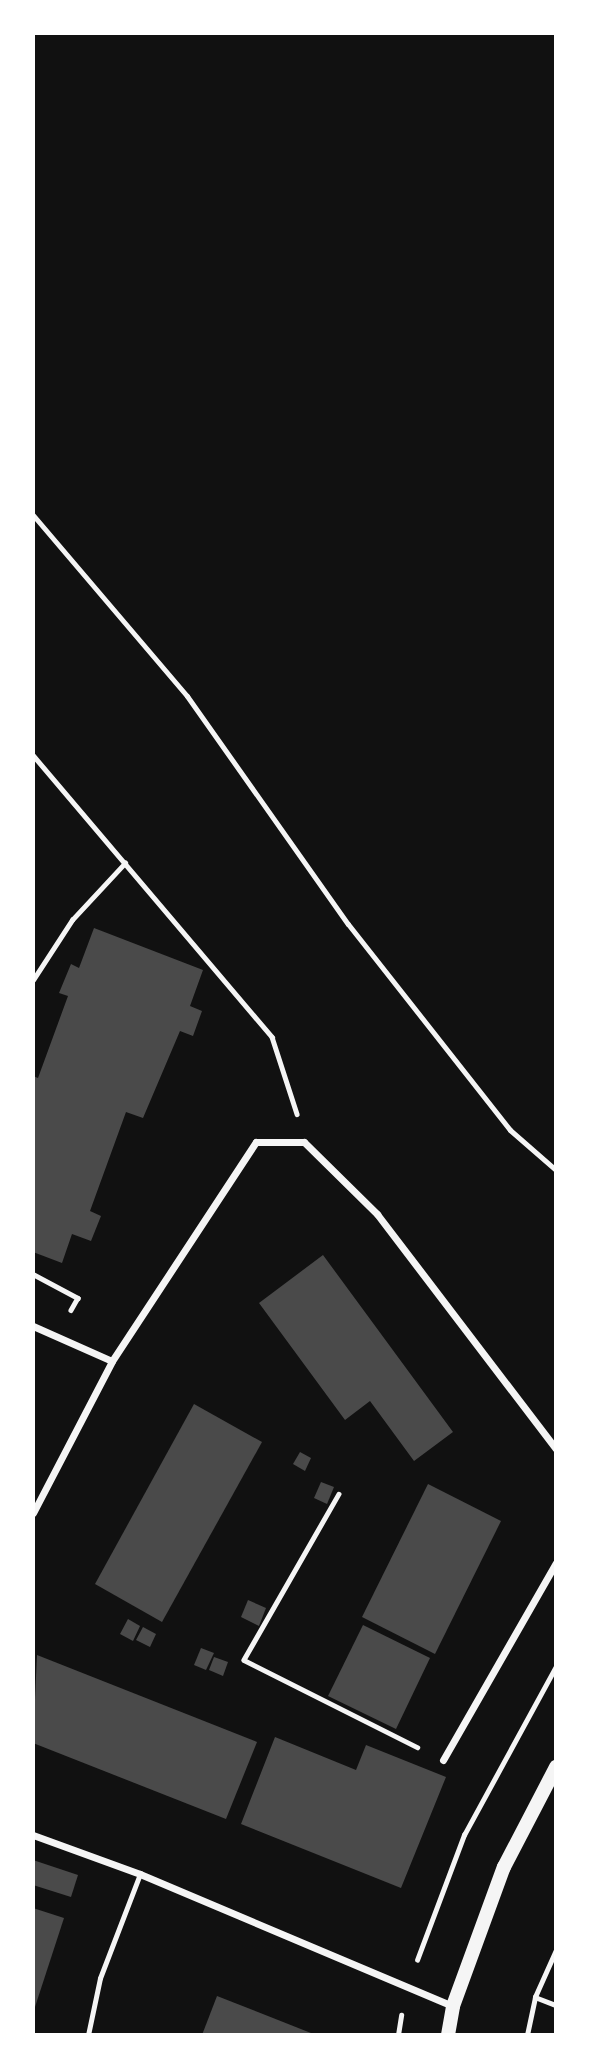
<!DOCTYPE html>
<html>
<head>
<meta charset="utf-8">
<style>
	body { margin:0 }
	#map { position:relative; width:589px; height:2068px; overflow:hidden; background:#111; font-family:Helvetica,sans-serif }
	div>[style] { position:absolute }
	.building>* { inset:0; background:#4a4a4a }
	.path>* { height:4.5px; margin:-2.25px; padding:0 2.25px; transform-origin:2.25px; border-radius:2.25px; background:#f5f5f5 }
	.service>* { height:5px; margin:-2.5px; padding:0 2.5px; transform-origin:2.5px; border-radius:2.5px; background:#f5f5f5 }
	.minor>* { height:7px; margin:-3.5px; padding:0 3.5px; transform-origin:3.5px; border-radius:3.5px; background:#f5f5f5 }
	.secondary>* { height:14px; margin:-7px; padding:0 7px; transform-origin:7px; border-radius:7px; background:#f5f5f5 }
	span { translate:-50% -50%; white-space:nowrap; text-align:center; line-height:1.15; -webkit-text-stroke:6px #fff; paint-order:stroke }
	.frame { position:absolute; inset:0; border:35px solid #fff; pointer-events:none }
</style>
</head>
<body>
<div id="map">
	<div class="building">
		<i style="clip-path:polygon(94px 928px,203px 970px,190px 1006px,202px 1011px,193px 1036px,180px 1031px,143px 1118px,126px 1112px,90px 1211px,101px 1216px,91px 1241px,72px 1234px,62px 1263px,33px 1252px,33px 1076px,38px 1078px,68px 996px,59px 993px,71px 964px,79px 968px)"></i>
		<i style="clip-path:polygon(323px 1255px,453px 1432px,414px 1461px,370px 1401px,345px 1420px,259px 1303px)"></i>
		<i style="clip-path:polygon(194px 1404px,262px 1442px,162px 1622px,95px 1584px)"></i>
		<i style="clip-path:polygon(300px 1452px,311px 1458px,305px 1471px,293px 1464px)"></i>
		<i style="clip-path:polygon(321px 1482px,334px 1487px,327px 1504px,314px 1498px)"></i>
		<i style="clip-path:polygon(428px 1484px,501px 1521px,435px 1654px,362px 1617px)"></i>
		<i style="clip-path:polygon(248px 1600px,266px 1608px,259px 1626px,241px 1617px)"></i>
		<i style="clip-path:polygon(128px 1619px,140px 1626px,133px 1641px,120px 1634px)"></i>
		<i style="clip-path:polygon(363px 1625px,430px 1658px,396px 1729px,328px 1696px)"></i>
		<i style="clip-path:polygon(143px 1627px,156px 1634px,150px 1647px,136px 1640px)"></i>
		<i style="clip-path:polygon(201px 1648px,214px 1653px,206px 1670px,194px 1665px)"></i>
		<i style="clip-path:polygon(37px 1655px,257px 1742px,226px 1819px,33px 1743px)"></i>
		<i style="clip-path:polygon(214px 1657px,228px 1662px,223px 1676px,209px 1670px)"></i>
		<i style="clip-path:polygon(275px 1737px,356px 1770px,366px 1745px,446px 1777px,401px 1888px,241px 1824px)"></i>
		<i style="clip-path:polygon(33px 1860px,78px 1875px,71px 1897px,33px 1885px)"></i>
		<i style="clip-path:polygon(33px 1908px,64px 1918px,34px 2010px,33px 2010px)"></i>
		<i style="clip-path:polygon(217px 1996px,316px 2035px,202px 2035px)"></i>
	</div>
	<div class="path">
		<i style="left:33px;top:755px;width:370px;rotate:49.7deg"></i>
		<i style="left:272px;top:1037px;width:81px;rotate:72deg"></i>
		<i style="left:33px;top:980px;width:72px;rotate:-57deg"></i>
		<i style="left:72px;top:920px;width:78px;rotate:-47.1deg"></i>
		<i style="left:33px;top:1274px;width:51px;rotate:28.1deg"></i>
		<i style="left:78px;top:1298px;width:14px;rotate:120deg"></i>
		<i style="left:339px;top:1494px;width:191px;rotate:119.8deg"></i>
		<i style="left:244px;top:1660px;width:194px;rotate:26.7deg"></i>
		<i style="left:417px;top:1960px;width:134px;rotate:-69.4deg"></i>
		<i style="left:464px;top:1835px;width:192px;rotate:-61.4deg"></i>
		<i style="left:535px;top:1997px;width:22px;rotate:21deg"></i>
		<i style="left:398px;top:2035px;width:20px;rotate:-81deg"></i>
		<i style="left:527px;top:2035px;width:39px;rotate:-78deg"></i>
		<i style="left:535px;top:1997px;width:51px;rotate:-65.9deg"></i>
	</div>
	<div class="service">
		<i style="left:33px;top:515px;width:238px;rotate:49.6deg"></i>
		<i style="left:187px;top:696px;width:279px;rotate:54.8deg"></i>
		<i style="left:348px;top:924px;width:262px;rotate:51.8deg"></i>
		<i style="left:510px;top:1130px;width:61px;rotate:41deg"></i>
		<i style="left:88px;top:2035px;width:58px;rotate:-78.1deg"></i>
		<i style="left:100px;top:1978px;width:111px;rotate:-69deg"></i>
	</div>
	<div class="minor">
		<i style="left:33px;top:1326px;width:86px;rotate:23.9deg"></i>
		<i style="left:33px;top:1513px;width:171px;rotate:-62.5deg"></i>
		<i style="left:112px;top:1361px;width:262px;rotate:-56.7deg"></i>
		<i style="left:256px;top:1142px;width:48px"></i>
		<i style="left:304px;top:1142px;width:103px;rotate:44.6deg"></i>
		<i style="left:377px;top:1214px;width:295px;rotate:52.7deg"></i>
		<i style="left:443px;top:1760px;width:227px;rotate:-60.2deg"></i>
		<i style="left:33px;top:1835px;width:114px;rotate:20deg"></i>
		<i style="left:140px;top:1874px;width:340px;rotate:22.9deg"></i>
	</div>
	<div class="secondary">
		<i style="left:448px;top:2035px;width:29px;rotate:-80deg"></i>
		<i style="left:453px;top:2006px;width:148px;rotate:-69.9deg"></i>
		<i style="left:504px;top:1867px;width:113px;rotate:-62.5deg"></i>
	</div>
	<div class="frame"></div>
</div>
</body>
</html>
